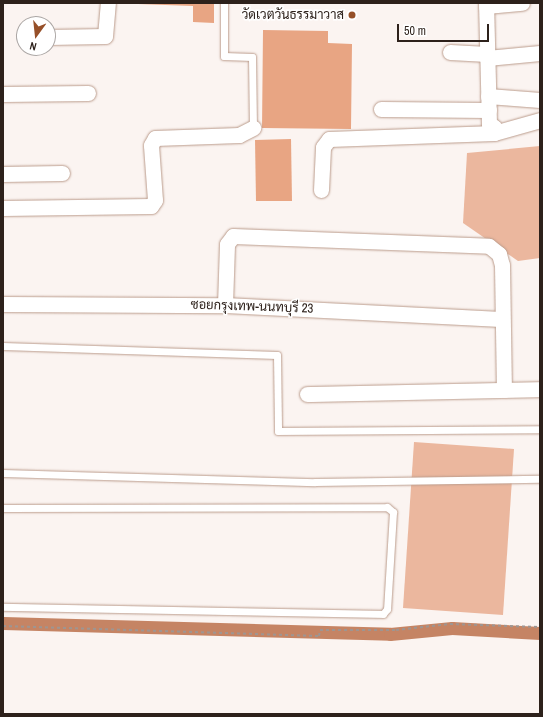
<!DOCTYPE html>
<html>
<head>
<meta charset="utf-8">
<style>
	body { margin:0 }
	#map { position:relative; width:543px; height:717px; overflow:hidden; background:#fbf4f1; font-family:"Archivo Narrow",Sarabun,sans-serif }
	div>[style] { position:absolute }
	.green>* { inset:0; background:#ebb79e }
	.canal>* { height:13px; margin:-6.5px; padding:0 6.5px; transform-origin:6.5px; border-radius:6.5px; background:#c58464 }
	.building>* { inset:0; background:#e8a583 }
	.path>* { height:2px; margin-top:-1px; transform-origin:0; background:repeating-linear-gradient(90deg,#9e9591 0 3px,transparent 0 6px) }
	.roads { filter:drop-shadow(0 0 1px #bb9c8c) drop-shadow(0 0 1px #bb9c8c) }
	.lane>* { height:7px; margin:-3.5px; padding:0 3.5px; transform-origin:3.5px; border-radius:3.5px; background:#fff }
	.street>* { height:15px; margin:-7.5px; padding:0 7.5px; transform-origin:7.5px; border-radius:7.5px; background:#fff }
	.dots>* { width:11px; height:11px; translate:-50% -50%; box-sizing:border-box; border:2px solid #fff; border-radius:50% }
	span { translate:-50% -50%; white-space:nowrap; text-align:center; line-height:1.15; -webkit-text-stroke:3px #fff; paint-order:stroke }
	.poi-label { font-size:13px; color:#2d211b }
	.right { translate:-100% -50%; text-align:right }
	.street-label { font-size:13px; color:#2d211b }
	.frame { position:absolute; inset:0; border:4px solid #2d211b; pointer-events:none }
	.north { position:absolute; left:16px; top:16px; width:40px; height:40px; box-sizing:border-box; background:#fff; border:1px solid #aba6a4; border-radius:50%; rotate:195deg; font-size:11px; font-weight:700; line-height:16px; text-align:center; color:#2d211b }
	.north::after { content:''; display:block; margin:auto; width:14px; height:18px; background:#965029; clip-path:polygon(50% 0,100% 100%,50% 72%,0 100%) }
	.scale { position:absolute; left:397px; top:24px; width:92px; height:18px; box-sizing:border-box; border:2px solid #2d211b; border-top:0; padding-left:5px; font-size:12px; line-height:14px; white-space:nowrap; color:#2d211b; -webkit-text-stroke:3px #fff; paint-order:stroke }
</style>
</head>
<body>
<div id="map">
	<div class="green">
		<i style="clip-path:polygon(540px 146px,540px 258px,518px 261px,463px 223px,467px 153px)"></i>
		<i style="clip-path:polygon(414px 442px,514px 449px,503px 615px,403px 608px)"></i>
	</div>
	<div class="canal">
		<i style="left:3px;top:623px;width:387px;rotate:1.6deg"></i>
		<i style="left:390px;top:634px;width:62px;rotate:-5.5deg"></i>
		<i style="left:452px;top:628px;width:88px;rotate:3.3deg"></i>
	</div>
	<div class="building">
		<i style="clip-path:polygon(110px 3px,214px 3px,214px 23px,193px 22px,193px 6px)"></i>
		<i style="clip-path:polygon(263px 30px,328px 31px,328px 43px,352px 44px,351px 129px,262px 128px)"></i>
		<i style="clip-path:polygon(291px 139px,292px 201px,256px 201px,255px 140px)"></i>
	</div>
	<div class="path">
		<i style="left:3px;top:626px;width:316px;rotate:1.8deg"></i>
		<i style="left:319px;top:636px;width:6px;rotate:-81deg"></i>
		<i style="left:320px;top:630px;width:76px"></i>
		<i style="left:396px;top:630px;width:54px;rotate:-6.3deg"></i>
		<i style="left:450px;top:624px;width:90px;rotate:1.9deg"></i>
	</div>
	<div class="roads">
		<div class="lane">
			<i style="left:224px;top:3px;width:53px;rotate:90deg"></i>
			<i style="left:224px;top:56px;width:28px;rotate:2deg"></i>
			<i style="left:252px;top:57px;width:71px;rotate:89.2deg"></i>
			<i style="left:3px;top:346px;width:274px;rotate:1.9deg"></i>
			<i style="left:277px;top:355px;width:76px;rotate:89.2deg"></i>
			<i style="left:278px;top:431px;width:262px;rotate:-0.4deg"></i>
			<i style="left:3px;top:473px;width:312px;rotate:1.7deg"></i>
			<i style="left:315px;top:482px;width:225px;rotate:-0.8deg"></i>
			<i style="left:3px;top:508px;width:384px;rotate:-0.1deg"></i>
			<i style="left:387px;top:507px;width:8px;rotate:40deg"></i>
			<i style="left:393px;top:512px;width:97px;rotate:93.5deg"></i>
			<i style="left:387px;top:609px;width:6px;rotate:129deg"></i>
			<i style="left:383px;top:614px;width:380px;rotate:-178.9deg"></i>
		</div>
		<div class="street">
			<i style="left:486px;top:6px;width:36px;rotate:-5deg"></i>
			<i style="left:48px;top:37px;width:57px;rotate:-1deg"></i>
			<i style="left:105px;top:36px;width:33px;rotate:-85deg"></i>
			<i style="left:450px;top:52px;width:37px;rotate:3deg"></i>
			<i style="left:487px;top:58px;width:53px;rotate:-5.4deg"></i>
			<i style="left:3px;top:94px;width:85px;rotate:-0.7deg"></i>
			<i style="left:488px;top:96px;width:52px;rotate:4.4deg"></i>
			<i style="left:381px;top:109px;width:108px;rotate:0.5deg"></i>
			<i style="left:494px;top:133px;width:48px;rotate:-15.8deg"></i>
			<i style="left:3px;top:174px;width:59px;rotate:-1deg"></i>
			<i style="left:321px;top:190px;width:43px;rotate:-87.3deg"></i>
			<i style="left:323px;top:147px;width:10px;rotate:-53deg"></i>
			<i style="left:329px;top:139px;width:165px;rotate:-2.1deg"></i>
			<i style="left:494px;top:133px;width:6px;rotate:-90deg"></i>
			<i style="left:494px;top:127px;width:6px;rotate:-149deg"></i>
			<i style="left:489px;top:124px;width:121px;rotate:-91.4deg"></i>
			<i style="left:3px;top:208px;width:148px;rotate:-0.8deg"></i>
			<i style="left:151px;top:206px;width:7px;rotate:-56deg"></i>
			<i style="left:155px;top:200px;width:55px;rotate:-94.2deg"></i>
			<i style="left:151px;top:145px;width:8px;rotate:-60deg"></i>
			<i style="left:155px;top:138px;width:84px;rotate:-2deg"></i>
			<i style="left:239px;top:135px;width:16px;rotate:-27deg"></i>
			<i style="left:3px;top:304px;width:222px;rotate:0.3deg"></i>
			<i style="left:225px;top:305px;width:276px;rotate:2.9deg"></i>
			<i style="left:225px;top:305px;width:61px;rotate:-88.1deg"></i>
			<i style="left:227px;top:244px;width:10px;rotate:-53deg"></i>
			<i style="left:233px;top:236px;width:256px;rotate:2.2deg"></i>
			<i style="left:489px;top:246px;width:13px;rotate:39deg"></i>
			<i style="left:499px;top:254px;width:11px;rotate:75deg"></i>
			<i style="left:502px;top:265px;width:125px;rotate:89.1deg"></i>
			<i style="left:307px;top:394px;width:233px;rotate:-1.2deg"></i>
		</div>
	</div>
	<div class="dots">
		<i style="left:352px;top:15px;background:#965029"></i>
	</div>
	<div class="poi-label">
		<span class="right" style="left:344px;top:15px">วัดเวตวันธรรมาวาส</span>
	</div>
	<div class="street-label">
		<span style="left:252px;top:307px;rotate:2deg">ซอยกรุงเทพ-นนทบุรี 23</span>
	</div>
	<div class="frame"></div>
	<div class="north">N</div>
	<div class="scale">50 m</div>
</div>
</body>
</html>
